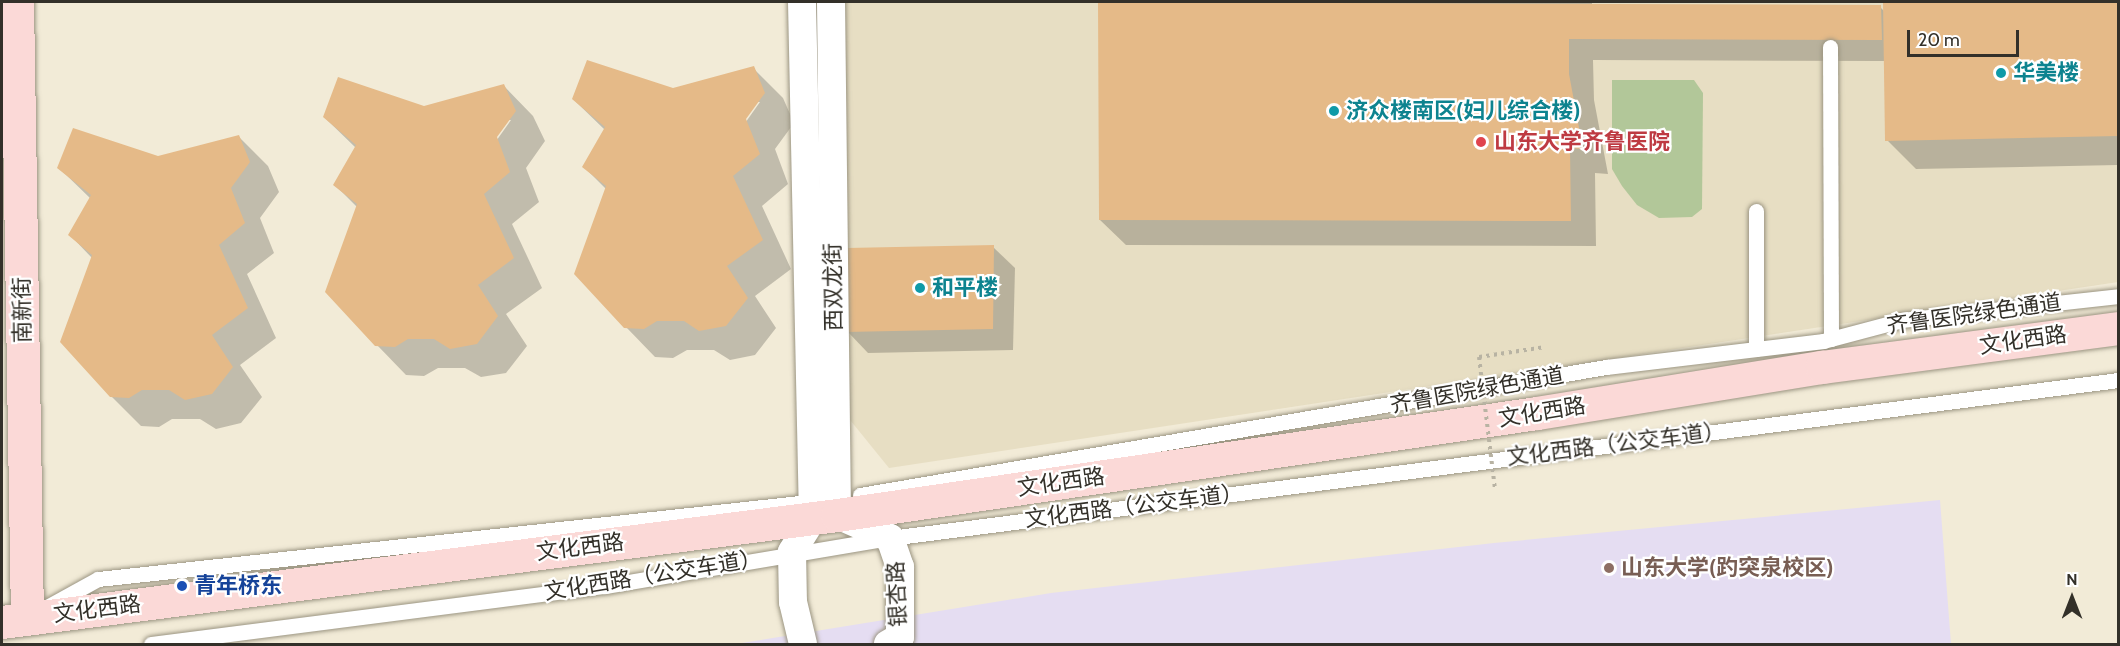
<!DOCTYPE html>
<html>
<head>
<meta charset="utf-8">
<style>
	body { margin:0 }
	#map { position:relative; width:2120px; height:646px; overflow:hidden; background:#f2ebd7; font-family:Cabin,"Noto Sans SC",sans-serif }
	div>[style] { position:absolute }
	.built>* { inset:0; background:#e7dec3 }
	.education>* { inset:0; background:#e5ddf2 }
	.green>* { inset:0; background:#b2c799 }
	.shadow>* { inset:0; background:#0003 }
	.building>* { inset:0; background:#e5ba88 }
	.path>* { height:4px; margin-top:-2px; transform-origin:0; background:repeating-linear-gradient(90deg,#b8b3a3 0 3px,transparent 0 7.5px) }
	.roads { filter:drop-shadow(0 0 2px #9b9582) drop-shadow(0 0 2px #9b9582) }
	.lane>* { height:15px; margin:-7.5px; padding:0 7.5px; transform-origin:7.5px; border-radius:7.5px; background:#fff }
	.street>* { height:28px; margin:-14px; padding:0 14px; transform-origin:14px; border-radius:14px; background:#fff }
	.secondary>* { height:33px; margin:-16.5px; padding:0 16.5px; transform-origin:16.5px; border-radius:16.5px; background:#fbd9d7 }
	.path-bridge>* { height:4px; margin-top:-2px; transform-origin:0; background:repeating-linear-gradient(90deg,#b8b3a3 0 3px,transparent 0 7.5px) }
	.dots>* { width:16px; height:16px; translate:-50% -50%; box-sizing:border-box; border:3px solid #fff; border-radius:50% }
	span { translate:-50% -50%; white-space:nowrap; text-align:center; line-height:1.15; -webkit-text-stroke:4.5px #fff; paint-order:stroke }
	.culture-label { font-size:22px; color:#0d838f; font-weight:700 }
	.left { translate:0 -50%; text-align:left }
	.health-label { font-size:22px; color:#be3a42; font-weight:700 }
	.street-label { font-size:22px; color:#333029 }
	.education-label { font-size:22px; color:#785e54; font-weight:700 }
	.transit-label { font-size:22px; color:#164399; font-weight:700 }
	.frame { position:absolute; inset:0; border:3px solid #333029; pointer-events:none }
	.north { position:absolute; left:2042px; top:568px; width:60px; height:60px; -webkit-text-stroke:4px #fff; paint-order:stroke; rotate:0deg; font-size:16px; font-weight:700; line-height:24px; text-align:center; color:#333029 }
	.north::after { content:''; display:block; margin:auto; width:21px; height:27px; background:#333029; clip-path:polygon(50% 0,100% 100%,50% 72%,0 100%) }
	.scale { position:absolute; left:1907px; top:30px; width:112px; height:27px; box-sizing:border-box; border:3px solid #333029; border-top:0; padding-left:8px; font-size:18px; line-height:21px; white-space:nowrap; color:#333029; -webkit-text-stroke:4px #fff; paint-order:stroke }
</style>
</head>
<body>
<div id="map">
	<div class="built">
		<i style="clip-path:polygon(842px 2px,2118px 2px,2118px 282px,889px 468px,846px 415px)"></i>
	</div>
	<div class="education">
		<i style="clip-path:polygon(1940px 500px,1951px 644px,736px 644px,1051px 593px,1494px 543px)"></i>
	</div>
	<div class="green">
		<i style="clip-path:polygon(1612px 80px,1694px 80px,1703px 93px,1702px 209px,1692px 217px,1659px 218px,1637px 205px,1622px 186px,1612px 169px)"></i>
	</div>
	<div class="shadow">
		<i style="clip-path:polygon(1100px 2px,1592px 2px,1592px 5px,1880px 7px,1884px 11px,1884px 2px,2118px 2px,2118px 165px,1916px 169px,1887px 140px,1885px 61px,1593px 60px,1594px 100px,1608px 174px,1595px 173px,1596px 246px,1126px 245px,1100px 220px)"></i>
		<i style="clip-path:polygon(evenodd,753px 68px,783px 98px,794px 123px,775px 149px,788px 184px,762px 206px,791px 269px,755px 296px,776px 328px,755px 355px,730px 360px,714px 350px,687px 350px,673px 358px,655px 357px,626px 327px,606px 189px,584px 167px,605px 130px,573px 99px,673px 89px,753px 68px,757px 102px,760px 102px,743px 126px,740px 125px,757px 102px)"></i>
		<i style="clip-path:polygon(evenodd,504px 86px,533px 116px,545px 141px,526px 168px,539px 202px,512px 224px,542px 288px,506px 314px,527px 346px,506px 373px,481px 377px,465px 368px,438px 368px,424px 376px,406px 375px,377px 345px,357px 207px,335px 185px,356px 148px,324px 117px,424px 107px,504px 86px,508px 120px,511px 120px,494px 144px,491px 143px,508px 120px)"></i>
		<i style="clip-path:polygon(239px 137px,268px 166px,279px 192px,260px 218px,274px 253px,247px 274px,276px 338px,240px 365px,262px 397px,241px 423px,216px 429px,200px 419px,172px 419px,159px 427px,141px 426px,111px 396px,92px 258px,70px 235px,91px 199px,59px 168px,158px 158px)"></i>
		<i style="clip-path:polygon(993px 247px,1015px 268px,1013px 350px,868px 353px,847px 331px)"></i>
	</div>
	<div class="building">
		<i style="clip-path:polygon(1098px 2px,1881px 5px,1882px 40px,1569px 39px,1569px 74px,1583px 149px,1570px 148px,1571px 221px,1099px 220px)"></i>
		<i style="clip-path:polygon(1883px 2px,2118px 2px,2118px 136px,1885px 141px)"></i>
		<i style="clip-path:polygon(587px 60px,673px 88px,754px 66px,765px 93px,746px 119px,760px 154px,733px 176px,763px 240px,727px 266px,748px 298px,726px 326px,699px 331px,684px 321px,657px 321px,644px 329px,624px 328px,574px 274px,606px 186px,582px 167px,605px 127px,572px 99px)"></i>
		<i style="clip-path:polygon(338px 77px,424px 106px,504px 84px,516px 111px,497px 137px,510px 172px,484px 194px,514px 258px,478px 285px,498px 316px,477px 344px,450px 349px,434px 339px,408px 339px,395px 347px,375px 346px,325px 292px,357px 204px,333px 185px,356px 145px,323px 117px)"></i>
		<i style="clip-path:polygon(73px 128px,158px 156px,239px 135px,250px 162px,231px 188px,245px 223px,219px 245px,248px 308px,212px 335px,233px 367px,212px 394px,185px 400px,169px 390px,142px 390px,129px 398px,110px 397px,60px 342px,92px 255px,68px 235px,91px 195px,57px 168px)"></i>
		<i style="clip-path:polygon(994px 245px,993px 329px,845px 332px,847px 248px)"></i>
	</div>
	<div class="path">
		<i style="left:1479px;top:357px;width:67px;rotate:-8.6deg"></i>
	</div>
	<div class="roads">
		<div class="lane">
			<i style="left:1830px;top:47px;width:292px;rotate:89.8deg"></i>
			<i style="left:1756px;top:211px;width:138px;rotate:90deg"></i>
			<i style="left:860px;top:495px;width:757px;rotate:-9.74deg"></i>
			<i style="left:1606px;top:367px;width:219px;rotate:-6.8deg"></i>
			<i style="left:1823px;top:341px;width:82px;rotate:-14.9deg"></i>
			<i style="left:1902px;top:320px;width:217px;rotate:-6.3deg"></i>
			<i style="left:47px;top:607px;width:58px;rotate:-28.8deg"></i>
			<i style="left:98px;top:579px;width:724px;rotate:-6.18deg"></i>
			<i style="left:151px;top:644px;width:458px;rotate:-7.3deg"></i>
			<i style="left:605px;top:586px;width:289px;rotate:-9.6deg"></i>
			<i style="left:890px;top:538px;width:1238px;rotate:-7.33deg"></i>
		</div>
		<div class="street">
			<i style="left:802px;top:2px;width:516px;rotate:88.78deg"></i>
			<i style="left:813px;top:518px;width:40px;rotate:122deg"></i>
			<i style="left:792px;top:552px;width:50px;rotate:88.9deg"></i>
			<i style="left:793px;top:602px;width:43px;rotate:76.6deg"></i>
			<i style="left:831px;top:2px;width:513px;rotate:89.33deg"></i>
			<i style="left:837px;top:515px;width:58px;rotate:23.5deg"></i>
			<i style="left:890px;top:538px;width:31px;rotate:71deg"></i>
			<i style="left:900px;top:567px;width:70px;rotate:90deg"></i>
			<i style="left:900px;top:637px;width:14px;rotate:150deg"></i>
		</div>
		<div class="secondary">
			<i style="left:17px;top:2px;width:616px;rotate:89.07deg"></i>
			<i style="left:2px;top:622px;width:842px;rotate:-7.3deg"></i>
			<i style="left:837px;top:515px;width:707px;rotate:-8.29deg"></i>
			<i style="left:1537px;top:413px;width:289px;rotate:-9.2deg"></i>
			<i style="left:1822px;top:367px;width:299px;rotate:-7.5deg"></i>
		</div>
	</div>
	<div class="path-bridge">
		<i style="left:1479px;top:357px;width:134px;rotate:83.1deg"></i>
	</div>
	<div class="dots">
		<i style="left:2001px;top:73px;background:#0f9aa8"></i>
		<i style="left:1334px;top:111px;background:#0f9aa8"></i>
		<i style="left:1481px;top:142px;background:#e0444e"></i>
		<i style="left:920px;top:288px;background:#0f9aa8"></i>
		<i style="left:1609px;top:568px;background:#8d6e63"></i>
		<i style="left:182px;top:586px;background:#1a4fb4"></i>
	</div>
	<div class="culture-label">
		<span class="left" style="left:2013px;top:73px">华美楼</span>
		<span class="left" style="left:1346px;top:111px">济众楼南区(妇儿综合楼)</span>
		<span class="left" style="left:932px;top:288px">和平楼</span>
	</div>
	<div class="health-label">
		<span class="left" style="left:1494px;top:142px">山东大学齐鲁医院</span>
	</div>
	<div class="street-label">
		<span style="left:833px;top:287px;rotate:-91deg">西双龙街</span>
		<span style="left:22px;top:310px;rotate:-91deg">南新街</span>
		<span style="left:1974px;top:314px;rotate:-8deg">齐鲁医院绿色通道</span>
		<span style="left:2023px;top:340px;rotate:-8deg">文化西路</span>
		<span style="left:1477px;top:390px;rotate:-10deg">齐鲁医院绿色通道</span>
		<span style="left:1542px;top:412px;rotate:-9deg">文化西路</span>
		<span style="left:1616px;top:444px;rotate:-7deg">文化西路（公交车道）</span>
		<span style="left:1061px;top:482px;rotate:-8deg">文化西路</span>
		<span style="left:1134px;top:506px;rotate:-7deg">文化西路（公交车道）</span>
		<span style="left:580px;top:547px;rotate:-7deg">文化西路</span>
		<span style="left:653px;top:575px;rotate:-9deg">文化西路（公交车道）</span>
		<span style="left:897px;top:594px;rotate:-93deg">银杏路</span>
		<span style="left:97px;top:609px;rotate:-7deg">文化西路</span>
	</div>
	<div class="education-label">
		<span class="left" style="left:1621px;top:568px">山东大学(趵突泉校区)</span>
	</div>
	<div class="transit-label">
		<span class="left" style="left:194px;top:586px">青年桥东</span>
	</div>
	<div class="frame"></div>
	<div class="north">N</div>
	<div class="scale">20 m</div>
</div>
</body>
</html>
